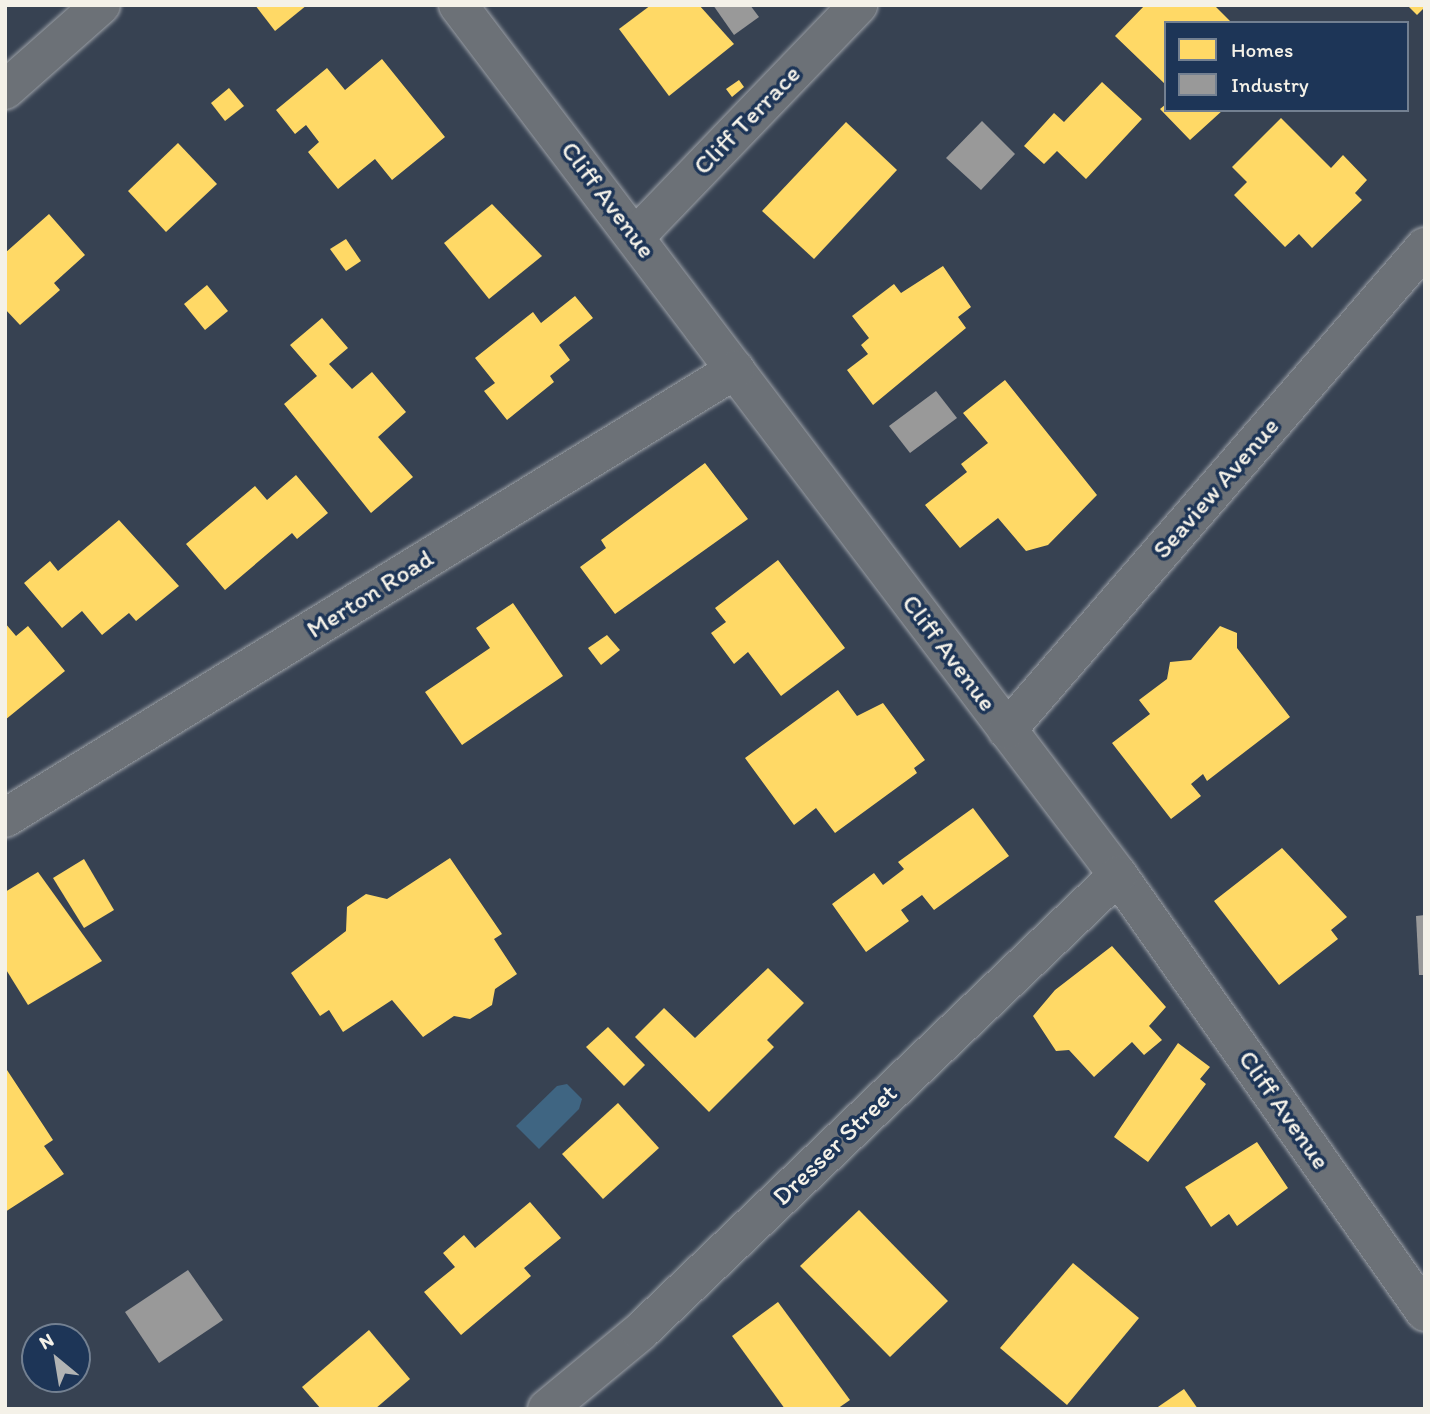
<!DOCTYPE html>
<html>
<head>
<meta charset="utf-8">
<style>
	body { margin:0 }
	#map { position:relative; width:1430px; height:1414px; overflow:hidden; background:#374252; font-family:Itim,sans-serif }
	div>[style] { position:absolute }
	.water>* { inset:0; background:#3f6582 }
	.homes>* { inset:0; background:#ffd966 }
	.industry>* { inset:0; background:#999 }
	.roads { filter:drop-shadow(0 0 2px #9da1a7) drop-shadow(0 0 2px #9da1a7) }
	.minor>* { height:38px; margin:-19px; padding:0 19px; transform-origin:19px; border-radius:19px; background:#6c7177 }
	span { translate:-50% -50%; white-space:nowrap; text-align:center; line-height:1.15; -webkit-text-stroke:7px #1d3557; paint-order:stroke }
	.street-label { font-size:26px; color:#f4f1e8 }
	.frame { position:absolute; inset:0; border:7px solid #f4f1e8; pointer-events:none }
	.legend { position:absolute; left:1164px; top:21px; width:245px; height:91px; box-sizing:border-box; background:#1d3557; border:2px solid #738091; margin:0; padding:9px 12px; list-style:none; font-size:21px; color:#f4f1e8 }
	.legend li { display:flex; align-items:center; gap:14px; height:35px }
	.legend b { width:35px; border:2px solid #738091 }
	.north { position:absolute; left:21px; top:1323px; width:70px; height:70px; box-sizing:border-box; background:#1d3557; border:2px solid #738091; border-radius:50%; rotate:330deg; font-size:19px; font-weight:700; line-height:28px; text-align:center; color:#f4f1e8 }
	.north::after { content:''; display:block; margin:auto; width:24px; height:32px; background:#b2b4b4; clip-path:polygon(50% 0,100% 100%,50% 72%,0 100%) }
</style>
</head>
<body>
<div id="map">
	<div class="water">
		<i style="clip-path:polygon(567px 1084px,582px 1099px,579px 1109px,539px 1149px,516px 1126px,557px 1086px)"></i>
	</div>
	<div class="homes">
		<i style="clip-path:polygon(255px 5px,307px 5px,275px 31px)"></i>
		<i style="clip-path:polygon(651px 5px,699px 5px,734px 44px,669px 96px,619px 29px)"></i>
		<i style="clip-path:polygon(1145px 5px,1214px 5px,1232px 23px,1166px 23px,1166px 85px,1115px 36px)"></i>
		<i style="clip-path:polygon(1407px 5px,1425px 5px,1425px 7px,1417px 15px)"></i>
		<i style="clip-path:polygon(382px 59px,445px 137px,392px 180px,375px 159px,338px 189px,308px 152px,319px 142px,306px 125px,295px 134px,276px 110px,327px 68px,345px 90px)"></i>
		<i style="clip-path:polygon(739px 80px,744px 87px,732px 97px,726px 89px)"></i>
		<i style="clip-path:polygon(1102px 82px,1142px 119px,1086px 179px,1057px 151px,1044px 164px,1024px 146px,1054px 113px,1064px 122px)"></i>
		<i style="clip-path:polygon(229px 88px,244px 106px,225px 121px,211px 103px)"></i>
		<i style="clip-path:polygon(1166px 104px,1166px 110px,1223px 110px,1190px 140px,1160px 109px)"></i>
		<i style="clip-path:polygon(1281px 118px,1331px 168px,1343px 155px,1367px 180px,1355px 193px,1362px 200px,1312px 248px,1299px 234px,1285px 247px,1234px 195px,1247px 182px,1232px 167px)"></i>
		<i style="clip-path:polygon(846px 122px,897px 170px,814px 259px,762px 211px)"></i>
		<i style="clip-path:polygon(178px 143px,217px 184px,166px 232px,128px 191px)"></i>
		<i style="clip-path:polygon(492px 204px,542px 256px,489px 299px,444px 243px)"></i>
		<i style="clip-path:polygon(49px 214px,85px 255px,54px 283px,60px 290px,20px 325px,5px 309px,5px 253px)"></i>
		<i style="clip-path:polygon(346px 239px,361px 261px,346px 271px,330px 249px)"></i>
		<i style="clip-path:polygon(943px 266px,971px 307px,958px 317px,966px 328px,873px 405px,847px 370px,868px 354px,861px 345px,869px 338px,852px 316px,894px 284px,901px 293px)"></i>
		<i style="clip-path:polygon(207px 285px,228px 311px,205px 330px,184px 304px)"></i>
		<i style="clip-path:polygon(575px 296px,593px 318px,559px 345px,570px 360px,550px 376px,554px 382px,507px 420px,484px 391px,495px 383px,475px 358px,533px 312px,541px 323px)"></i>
		<i style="clip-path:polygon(322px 318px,348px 348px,329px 364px,352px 389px,372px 372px,406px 412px,378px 437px,413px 477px,371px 513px,284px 404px,317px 376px,290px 345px)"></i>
		<i style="clip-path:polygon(1005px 380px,1097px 495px,1048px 545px,1026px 551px,998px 518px,960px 548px,925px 505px,967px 472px,961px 464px,988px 443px,963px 413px)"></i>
		<i style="clip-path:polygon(705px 463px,748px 519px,615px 614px,580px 567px,606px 548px,601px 540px)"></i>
		<i style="clip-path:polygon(296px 475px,328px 513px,297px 539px,292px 533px,225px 590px,186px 544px,255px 486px,267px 500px)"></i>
		<i style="clip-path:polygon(119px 520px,179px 586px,136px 621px,129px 613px,102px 635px,82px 611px,62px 628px,24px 583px,50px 561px,58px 571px)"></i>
		<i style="clip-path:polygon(778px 560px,845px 648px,781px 696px,748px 652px,734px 664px,711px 633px,726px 622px,715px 608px)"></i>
		<i style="clip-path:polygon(513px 603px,563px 676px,462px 745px,425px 692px,490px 648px,476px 628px)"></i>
		<i style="clip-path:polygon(5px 623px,16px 636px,28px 626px,65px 671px,5px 720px)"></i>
		<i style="clip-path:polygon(1220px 626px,1237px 633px,1237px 648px,1290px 717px,1207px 781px,1203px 774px,1191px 784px,1201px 796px,1171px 819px,1112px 743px,1150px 714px,1139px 700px,1167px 679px,1170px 662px,1191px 660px)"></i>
		<i style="clip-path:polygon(607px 635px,620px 650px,601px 665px,588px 648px)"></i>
		<i style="clip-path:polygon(838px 690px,857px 716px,883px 703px,925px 760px,914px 768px,917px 773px,835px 833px,816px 808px,794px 825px,745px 758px)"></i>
		<i style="clip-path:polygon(973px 808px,1009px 856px,934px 910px,922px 895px,901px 910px,909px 921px,866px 952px,832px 904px,874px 873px,883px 885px,904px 869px,898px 862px)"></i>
		<i style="clip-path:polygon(1282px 848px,1347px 917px,1331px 930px,1338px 939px,1279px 985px,1214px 901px)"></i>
		<i style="clip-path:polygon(450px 858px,502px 934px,494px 939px,517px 974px,495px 989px,492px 1005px,470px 1019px,454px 1016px,423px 1037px,392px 1000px,343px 1032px,329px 1010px,320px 1016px,291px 973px,346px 931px,347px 907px,366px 894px,387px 899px)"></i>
		<i style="clip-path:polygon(84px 859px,114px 910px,84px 928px,53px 878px)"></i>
		<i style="clip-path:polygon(38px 872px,102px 961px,28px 1005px,5px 968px,5px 892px)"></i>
		<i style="clip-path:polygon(1112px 946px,1166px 1007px,1149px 1026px,1162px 1040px,1144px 1055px,1132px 1042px,1094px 1077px,1069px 1050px,1056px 1051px,1033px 1016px,1055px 990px)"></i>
		<i style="clip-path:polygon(768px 968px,804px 1003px,767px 1040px,774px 1047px,709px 1112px,635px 1037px,664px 1008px,695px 1038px)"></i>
		<i style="clip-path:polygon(608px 1027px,645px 1065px,624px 1086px,586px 1047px)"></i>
		<i style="clip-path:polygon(1178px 1043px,1210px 1067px,1200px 1079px,1206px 1084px,1148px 1162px,1114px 1137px)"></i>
		<i style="clip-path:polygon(7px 1070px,53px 1140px,44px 1146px,64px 1174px,5px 1212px)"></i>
		<i style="clip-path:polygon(618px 1103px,659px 1148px,603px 1199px,562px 1154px)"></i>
		<i style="clip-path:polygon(1257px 1142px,1288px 1188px,1237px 1226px,1229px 1214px,1211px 1227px,1185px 1187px)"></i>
		<i style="clip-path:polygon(530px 1202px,561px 1238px,524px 1268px,531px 1276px,461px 1335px,424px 1292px,455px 1267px,443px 1253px,464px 1235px,475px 1248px)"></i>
		<i style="clip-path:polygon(859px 1210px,948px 1301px,890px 1357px,800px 1266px)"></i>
		<i style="clip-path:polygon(1073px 1263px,1139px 1318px,1067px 1405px,1000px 1348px)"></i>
		<i style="clip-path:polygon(778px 1302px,850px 1400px,837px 1409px,785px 1409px,732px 1336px)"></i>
		<i style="clip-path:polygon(369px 1330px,410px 1379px,375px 1409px,321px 1409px,302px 1387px)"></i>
		<i style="clip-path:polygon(1184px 1389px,1198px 1409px,1155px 1409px)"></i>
	</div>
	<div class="industry">
		<i style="clip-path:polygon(713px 5px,750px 5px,759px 17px,734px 35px)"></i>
		<i style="clip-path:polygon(982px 121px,1015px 154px,981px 190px,946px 158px)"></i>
		<i style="clip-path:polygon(936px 391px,957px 418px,910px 453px,889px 426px)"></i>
		<i style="clip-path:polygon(1425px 915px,1425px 975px,1419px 975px,1416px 916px)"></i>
		<i style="clip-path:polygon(188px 1270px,223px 1320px,159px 1363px,125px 1312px)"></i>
	</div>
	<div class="roads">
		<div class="minor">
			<i style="left:458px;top:5px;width:1092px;rotate:52.82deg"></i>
			<i style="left:1118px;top:875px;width:534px;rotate:54.91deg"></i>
			<i style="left:5px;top:90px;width:128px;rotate:-41.5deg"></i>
			<i style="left:637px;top:235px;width:319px;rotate:-46.1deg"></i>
			<i style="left:1007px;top:730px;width:639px;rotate:-49.13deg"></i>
			<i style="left:5px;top:818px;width:857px;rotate:-31.54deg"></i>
			<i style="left:547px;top:1409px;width:121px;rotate:-39.6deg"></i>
			<i style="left:640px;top:1332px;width:661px;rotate:-43.71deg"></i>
		</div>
	</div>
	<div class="street-label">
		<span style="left:747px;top:120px;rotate:-46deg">Cliff Terrace</span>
		<span style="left:608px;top:200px;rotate:53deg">Cliff Avenue</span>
		<span style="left:1216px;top:488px;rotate:-49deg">Seaview Avenue</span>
		<span style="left:370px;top:594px;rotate:-32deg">Merton Road</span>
		<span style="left:949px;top:653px;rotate:53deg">Cliff Avenue</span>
		<span style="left:1284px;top:1110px;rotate:55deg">Cliff Avenue</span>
		<span style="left:835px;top:1145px;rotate:-44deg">Dresser Street</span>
	</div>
	<div class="frame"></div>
	<ul class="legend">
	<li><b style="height:19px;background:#ffd966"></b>Homes</li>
	<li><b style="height:19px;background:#999"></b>Industry</li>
	</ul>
	<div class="north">N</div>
</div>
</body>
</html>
